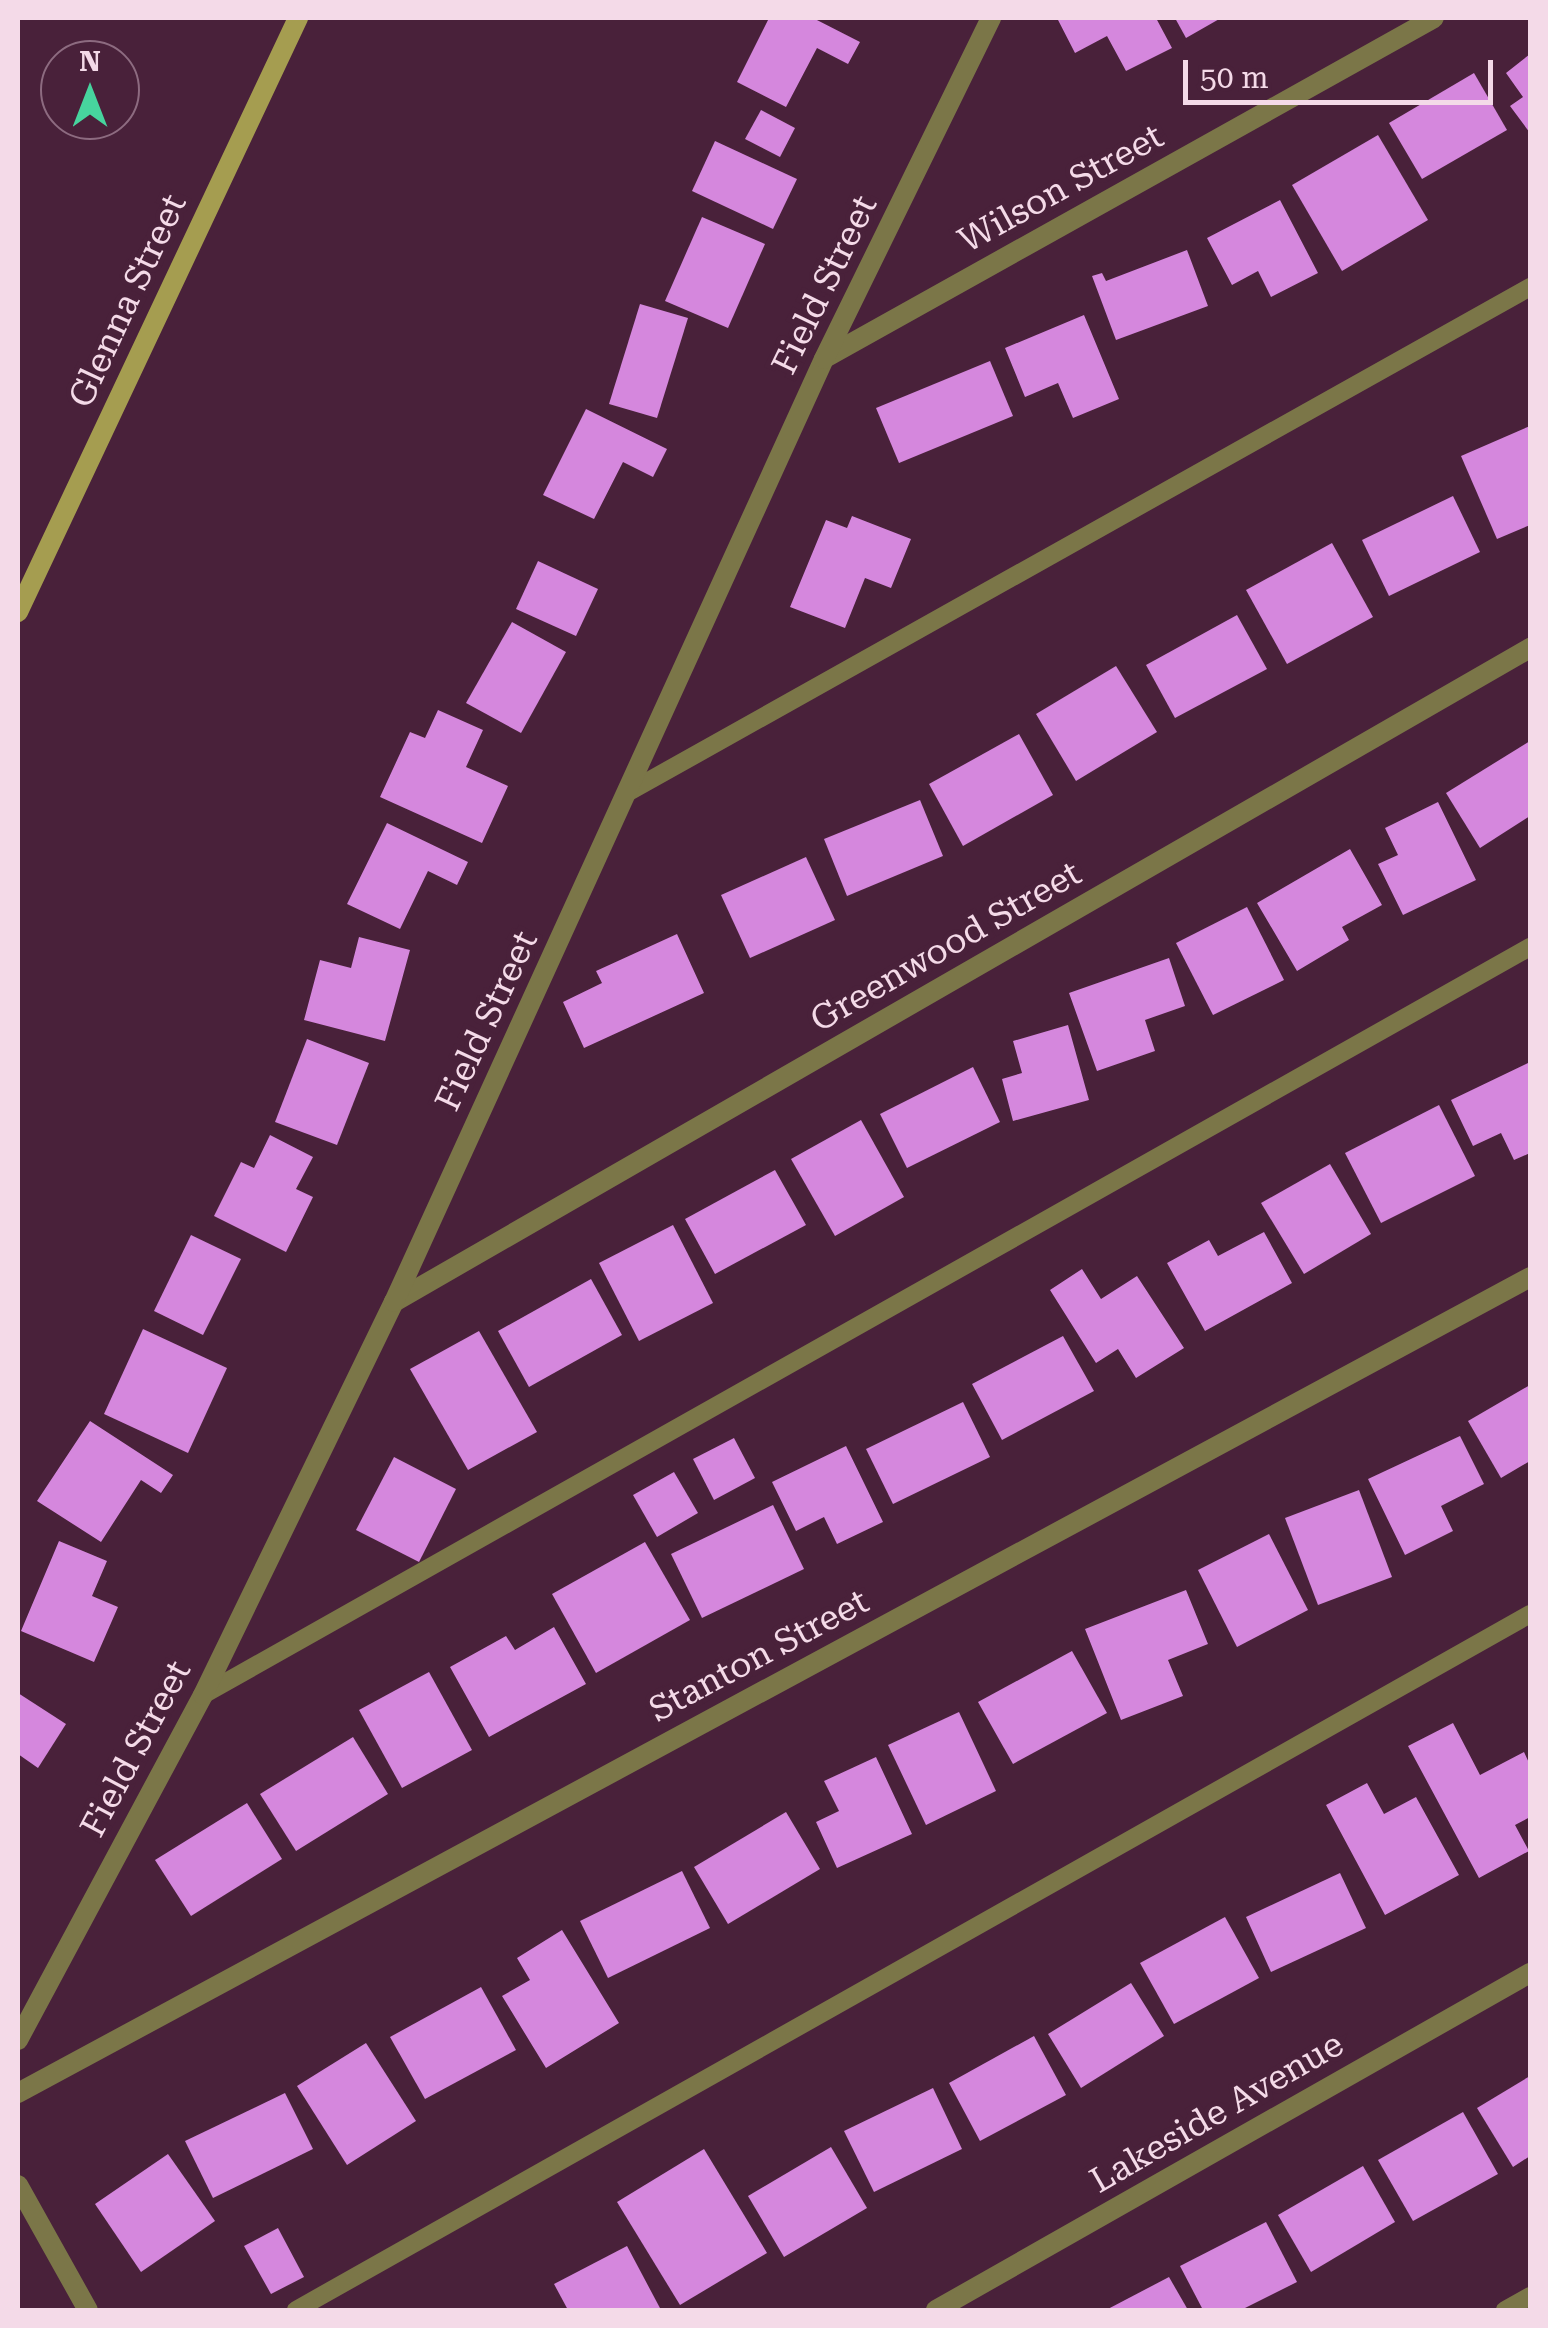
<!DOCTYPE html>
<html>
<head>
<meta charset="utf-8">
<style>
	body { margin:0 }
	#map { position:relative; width:1548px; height:2328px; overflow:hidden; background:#49213a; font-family:"Roboto Serif",serif }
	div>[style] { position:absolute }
	.building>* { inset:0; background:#d587dd }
	.lane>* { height:18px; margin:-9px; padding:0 9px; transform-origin:9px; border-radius:9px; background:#7b7648 }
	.street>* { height:20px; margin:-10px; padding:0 10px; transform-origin:10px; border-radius:10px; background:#7b7648 }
	.secondary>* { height:20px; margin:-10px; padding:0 10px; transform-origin:10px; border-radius:10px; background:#a59d50 }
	span { translate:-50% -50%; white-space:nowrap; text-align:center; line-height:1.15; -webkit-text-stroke:10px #49213a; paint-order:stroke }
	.street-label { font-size:35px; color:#f4dae8 }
	.frame { position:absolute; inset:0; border:20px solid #f4dae8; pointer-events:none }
	.north { position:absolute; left:40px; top:40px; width:100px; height:100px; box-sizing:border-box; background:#49213a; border:2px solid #8d6b80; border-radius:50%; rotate:0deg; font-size:28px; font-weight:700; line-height:40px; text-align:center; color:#f4dae8 }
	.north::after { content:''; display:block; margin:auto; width:35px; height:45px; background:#47d49e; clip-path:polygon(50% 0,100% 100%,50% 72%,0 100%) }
	.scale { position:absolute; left:1183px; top:60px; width:310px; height:45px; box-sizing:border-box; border:5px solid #f4dae8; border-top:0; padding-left:12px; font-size:30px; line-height:35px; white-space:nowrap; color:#f4dae8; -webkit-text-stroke:8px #49213a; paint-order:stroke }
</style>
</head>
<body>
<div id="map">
	<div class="building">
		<i style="clip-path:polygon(769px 18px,813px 18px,860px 42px,848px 64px,817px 48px,786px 107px,737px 82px)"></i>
		<i style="clip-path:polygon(1057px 18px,1156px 18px,1172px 48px,1126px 71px,1107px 36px,1075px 53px)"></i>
		<i style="clip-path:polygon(1175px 18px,1221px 18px,1186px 38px)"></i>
		<i style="clip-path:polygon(1530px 54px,1530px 133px,1510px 106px,1523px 97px,1506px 73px)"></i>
		<i style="clip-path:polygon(1474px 73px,1507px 130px,1422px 179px,1389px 123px)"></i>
		<i style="clip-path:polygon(761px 110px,795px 128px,780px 157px,745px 139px)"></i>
		<i style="clip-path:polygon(1378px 135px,1428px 220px,1342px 271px,1292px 185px)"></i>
		<i style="clip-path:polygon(715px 141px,797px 179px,773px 229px,692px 191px)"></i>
		<i style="clip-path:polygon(1280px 200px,1318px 273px,1271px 297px,1258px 271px,1232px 285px,1207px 238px)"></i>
		<i style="clip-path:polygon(702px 217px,765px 244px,728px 328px,665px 301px)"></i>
		<i style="clip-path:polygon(1187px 250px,1208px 306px,1116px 340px,1092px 276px,1102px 273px,1106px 281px)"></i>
		<i style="clip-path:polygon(640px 304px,688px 318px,657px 418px,609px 404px)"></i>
		<i style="clip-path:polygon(1084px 315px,1119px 399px,1073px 418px,1058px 383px,1025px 397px,1005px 348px)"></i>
		<i style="clip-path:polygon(990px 361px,1013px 416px,899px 463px,876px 408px)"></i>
		<i style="clip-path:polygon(586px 409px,667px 449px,653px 477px,623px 462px,594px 519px,543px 495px)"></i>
		<i style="clip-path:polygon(1530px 426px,1530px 525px,1497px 539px,1461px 456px)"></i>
		<i style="clip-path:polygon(1453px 496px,1480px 552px,1389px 596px,1362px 540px)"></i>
		<i style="clip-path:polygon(852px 516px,911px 539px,891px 588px,865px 578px,845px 628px,790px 607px,826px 520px,847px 528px)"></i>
		<i style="clip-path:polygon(1332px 543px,1373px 617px,1287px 664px,1246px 590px)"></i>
		<i style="clip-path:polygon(538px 561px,598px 589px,576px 636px,516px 609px)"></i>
		<i style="clip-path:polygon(1237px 615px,1267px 669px,1175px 718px,1146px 665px)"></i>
		<i style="clip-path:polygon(512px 622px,566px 652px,521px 733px,466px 703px)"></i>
		<i style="clip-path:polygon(1116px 666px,1157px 732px,1076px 781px,1036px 714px)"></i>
		<i style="clip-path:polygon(438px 710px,483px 730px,466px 767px,508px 786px,482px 843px,380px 797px,410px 732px,425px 738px)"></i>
		<i style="clip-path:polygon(1019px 734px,1053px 795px,963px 846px,929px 784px)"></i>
		<i style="clip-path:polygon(1530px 741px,1530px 816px,1480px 848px,1446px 793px)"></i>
		<i style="clip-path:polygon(920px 800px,943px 856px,847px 896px,824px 839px)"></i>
		<i style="clip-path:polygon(1438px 802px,1476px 880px,1403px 915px,1378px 864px,1398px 855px,1385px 828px)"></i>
		<i style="clip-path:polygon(387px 823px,468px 862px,457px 885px,428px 871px,400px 929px,347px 904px)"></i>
		<i style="clip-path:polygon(1350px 849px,1382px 905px,1342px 927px,1349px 940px,1297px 971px,1257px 903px)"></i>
		<i style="clip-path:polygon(806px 857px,835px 920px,750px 958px,721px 895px)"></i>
		<i style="clip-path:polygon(1247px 907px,1284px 980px,1213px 1015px,1176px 943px)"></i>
		<i style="clip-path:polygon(677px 934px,704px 993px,584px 1048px,563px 1002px,602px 983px,596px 971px)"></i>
		<i style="clip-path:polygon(359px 937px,410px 950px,385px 1041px,304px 1020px,320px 960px,351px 968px)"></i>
		<i style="clip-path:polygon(1169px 958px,1185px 1006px,1145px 1020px,1155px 1051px,1097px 1071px,1069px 993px)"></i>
		<i style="clip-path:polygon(1068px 1025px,1089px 1100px,1013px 1121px,1002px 1079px,1022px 1073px,1013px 1041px)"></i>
		<i style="clip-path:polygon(307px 1039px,369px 1063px,337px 1145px,275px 1122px)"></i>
		<i style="clip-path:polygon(1528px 1063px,1530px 1153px,1514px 1160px,1501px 1133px,1473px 1146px,1451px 1100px)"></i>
		<i style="clip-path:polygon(973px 1067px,1000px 1122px,907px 1168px,880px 1114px)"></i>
		<i style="clip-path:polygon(1439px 1105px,1475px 1176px,1381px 1223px,1345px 1153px)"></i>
		<i style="clip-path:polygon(861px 1120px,904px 1197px,835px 1236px,791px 1159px)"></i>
		<i style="clip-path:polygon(270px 1135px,313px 1157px,296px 1189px,313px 1197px,286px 1252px,214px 1216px,241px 1162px,254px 1168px)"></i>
		<i style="clip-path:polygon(1330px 1164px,1371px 1234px,1304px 1274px,1261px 1203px)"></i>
		<i style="clip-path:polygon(775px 1170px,806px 1225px,715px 1274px,685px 1219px)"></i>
		<i style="clip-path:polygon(673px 1225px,713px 1303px,639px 1341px,599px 1263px)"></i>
		<i style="clip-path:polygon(1264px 1232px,1292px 1283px,1205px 1331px,1167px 1263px,1209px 1240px,1218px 1256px)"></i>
		<i style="clip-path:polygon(191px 1235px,241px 1259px,203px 1335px,154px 1311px)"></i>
		<i style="clip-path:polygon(1082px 1269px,1101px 1299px,1137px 1276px,1184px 1348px,1136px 1378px,1118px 1349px,1096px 1363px,1050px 1290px)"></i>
		<i style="clip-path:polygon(591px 1279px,622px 1335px,529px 1387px,498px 1331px)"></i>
		<i style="clip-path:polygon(143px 1329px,227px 1368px,188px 1453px,104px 1414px)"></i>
		<i style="clip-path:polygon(479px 1331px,537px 1432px,468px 1470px,410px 1369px)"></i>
		<i style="clip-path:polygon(1063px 1336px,1094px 1391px,1002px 1440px,972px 1384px)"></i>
		<i style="clip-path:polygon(1530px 1385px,1530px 1461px,1501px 1478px,1468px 1421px)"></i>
		<i style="clip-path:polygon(963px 1402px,990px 1457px,893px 1504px,866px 1449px)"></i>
		<i style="clip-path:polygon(90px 1421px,173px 1475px,161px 1493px,141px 1480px,101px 1542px,37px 1501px)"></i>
		<i style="clip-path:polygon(1460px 1436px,1484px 1484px,1441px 1506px,1453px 1531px,1405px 1555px,1368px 1479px)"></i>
		<i style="clip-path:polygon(734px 1438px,755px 1478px,714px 1500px,693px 1459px)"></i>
		<i style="clip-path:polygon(846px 1446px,883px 1522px,837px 1544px,824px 1517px,796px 1531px,772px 1482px)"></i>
		<i style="clip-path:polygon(394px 1457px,456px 1489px,419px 1562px,356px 1530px)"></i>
		<i style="clip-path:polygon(674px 1472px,698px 1513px,657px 1537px,633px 1495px)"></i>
		<i style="clip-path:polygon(1359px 1490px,1392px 1577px,1318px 1605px,1285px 1518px)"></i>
		<i style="clip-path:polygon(773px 1505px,804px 1569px,702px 1618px,671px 1554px)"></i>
		<i style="clip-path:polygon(1269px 1534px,1308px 1610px,1237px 1647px,1198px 1570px)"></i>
		<i style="clip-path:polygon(59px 1541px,107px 1561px,92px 1596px,118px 1607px,94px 1662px,21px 1631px)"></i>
		<i style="clip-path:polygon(645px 1542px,690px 1620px,596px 1673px,552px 1594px)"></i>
		<i style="clip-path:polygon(1186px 1590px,1208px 1644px,1168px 1660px,1183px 1696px,1121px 1720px,1085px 1629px)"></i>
		<i style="clip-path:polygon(554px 1627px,586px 1684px,489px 1737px,450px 1667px,506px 1636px,515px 1650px)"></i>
		<i style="clip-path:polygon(1072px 1651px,1107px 1713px,1013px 1764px,978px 1702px)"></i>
		<i style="clip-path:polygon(429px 1672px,472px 1750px,402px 1788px,359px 1710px)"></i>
		<i style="clip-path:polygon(18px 1693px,66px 1724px,38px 1768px,18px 1754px)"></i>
		<i style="clip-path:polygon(959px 1712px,996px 1791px,926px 1825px,888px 1745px)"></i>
		<i style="clip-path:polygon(1453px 1723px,1480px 1775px,1524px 1752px,1530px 1765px,1530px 1817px,1515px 1825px,1529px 1851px,1479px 1878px,1408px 1746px)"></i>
		<i style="clip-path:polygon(353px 1737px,388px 1794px,296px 1851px,260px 1794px)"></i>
		<i style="clip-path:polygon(876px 1757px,912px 1834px,837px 1868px,816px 1822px,839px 1811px,824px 1781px)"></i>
		<i style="clip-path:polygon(1367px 1783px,1384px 1814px,1416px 1797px,1459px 1875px,1385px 1915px,1326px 1805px)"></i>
		<i style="clip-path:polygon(247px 1803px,282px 1859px,191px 1916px,155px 1860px)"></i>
		<i style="clip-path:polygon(786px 1812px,820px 1869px,728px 1924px,694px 1867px)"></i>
		<i style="clip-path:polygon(682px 1871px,710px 1928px,608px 1978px,580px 1921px)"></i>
		<i style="clip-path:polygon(1340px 1873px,1366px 1928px,1271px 1972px,1246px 1917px)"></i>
		<i style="clip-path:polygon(1225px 1917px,1259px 1978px,1174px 2024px,1140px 1963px)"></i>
		<i style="clip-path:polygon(562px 1930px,619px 2023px,546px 2068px,502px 1996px,530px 1980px,517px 1958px)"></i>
		<i style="clip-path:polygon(1131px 1983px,1164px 2036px,1081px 2088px,1048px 2034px)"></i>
		<i style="clip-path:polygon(481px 1987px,516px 2050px,425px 2099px,390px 2037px)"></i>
		<i style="clip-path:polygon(1034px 2036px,1066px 2095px,980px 2141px,949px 2083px)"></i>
		<i style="clip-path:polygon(366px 2043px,416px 2121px,347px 2165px,297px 2086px)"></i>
		<i style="clip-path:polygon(1530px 2076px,1530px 2156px,1513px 2167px,1477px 2108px)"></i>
		<i style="clip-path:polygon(933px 2088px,962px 2149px,874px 2192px,844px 2131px)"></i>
		<i style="clip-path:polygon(285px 2093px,313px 2149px,213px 2198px,185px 2141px)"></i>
		<i style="clip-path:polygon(1463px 2112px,1498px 2174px,1413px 2221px,1378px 2160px)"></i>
		<i style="clip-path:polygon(831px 2147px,867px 2208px,784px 2257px,748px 2196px)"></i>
		<i style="clip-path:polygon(704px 2149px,767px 2253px,680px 2305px,617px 2202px)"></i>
		<i style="clip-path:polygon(168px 2154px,215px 2221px,141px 2272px,95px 2204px)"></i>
		<i style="clip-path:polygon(1363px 2166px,1395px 2222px,1311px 2272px,1278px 2215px)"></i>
		<i style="clip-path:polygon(1266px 2222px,1297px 2282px,1241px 2310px,1203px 2310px,1180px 2266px)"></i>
		<i style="clip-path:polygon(278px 2228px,304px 2277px,271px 2294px,244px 2246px)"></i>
		<i style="clip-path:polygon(627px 2246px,661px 2310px,568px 2310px,554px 2284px)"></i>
		<i style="clip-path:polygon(1169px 2277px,1188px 2310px,1106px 2310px)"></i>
	</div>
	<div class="lane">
		<i style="left:627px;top:793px;width:1035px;rotate:-29.26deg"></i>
		<i style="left:203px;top:1695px;width:1523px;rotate:-29.41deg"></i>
		<i style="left:296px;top:2310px;width:1417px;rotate:-29.42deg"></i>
		<i style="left:1505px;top:2310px;width:29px;rotate:-29deg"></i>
	</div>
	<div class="street">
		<i style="left:825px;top:358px;width:697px;rotate:-29.17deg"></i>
		<i style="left:394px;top:1302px;width:1311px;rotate:-29.93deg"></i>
		<i style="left:18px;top:2040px;width:391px;rotate:-61.8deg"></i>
		<i style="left:203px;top:1695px;width:437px;rotate:-64.1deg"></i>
		<i style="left:394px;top:1302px;width:1036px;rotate:-65.49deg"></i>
		<i style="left:824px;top:359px;width:380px;rotate:-63.9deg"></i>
		<i style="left:18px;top:2093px;width:1718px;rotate:-28.35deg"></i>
		<i style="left:18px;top:2185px;width:143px;rotate:60.8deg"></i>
		<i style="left:936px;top:2310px;width:683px;rotate:-29.57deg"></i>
	</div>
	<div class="secondary">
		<i style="left:18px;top:612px;width:657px;rotate:-64.76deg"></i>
	</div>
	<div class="street-label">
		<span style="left:1061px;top:189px;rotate:-29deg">Wilson Street</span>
		<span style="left:825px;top:285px;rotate:-64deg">Field Street</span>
		<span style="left:128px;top:301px;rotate:-65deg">Glenna Street</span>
		<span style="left:946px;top:947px;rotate:-30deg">Greenwood Street</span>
		<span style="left:487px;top:1021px;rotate:-65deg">Field Street</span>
		<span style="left:759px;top:1656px;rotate:-28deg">Stanton Street</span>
		<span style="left:136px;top:1749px;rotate:-62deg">Field Street</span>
		<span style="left:1217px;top:2113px;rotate:-30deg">Lakeside Avenue</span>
	</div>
	<div class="frame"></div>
	<div class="north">N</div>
	<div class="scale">50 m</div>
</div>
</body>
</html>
